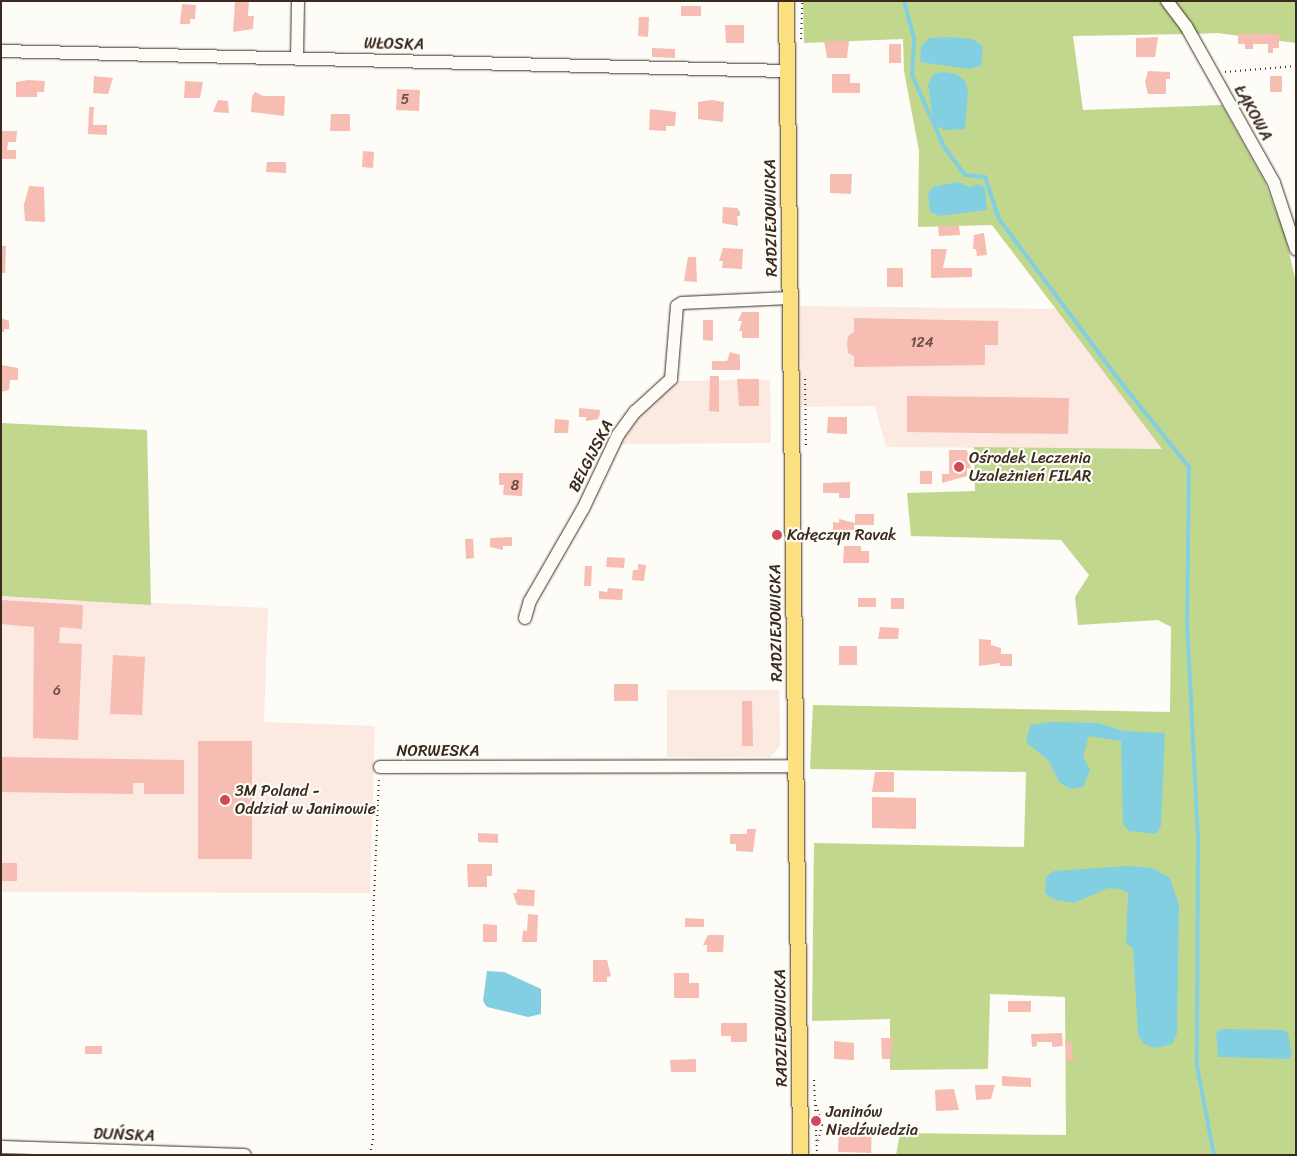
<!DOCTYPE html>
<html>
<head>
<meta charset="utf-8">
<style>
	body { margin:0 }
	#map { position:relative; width:1297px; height:1156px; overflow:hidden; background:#fdfcf7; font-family:Sriracha,sans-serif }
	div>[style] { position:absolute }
	.built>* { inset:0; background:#fbe9e2 }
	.green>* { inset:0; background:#c1d78d }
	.water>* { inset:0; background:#83cfe2 }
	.stream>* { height:4px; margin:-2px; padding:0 2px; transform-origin:2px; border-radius:2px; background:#83cfe2 }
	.building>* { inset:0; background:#f7bcb2 }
	.path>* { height:2px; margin-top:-1px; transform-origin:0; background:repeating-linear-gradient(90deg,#3b2a1e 0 1px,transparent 0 5px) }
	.roads { filter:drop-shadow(0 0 1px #3b2a1e) drop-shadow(0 0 1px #3b2a1e) }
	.minor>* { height:12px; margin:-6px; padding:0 6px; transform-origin:6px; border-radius:6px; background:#fdfcf7 }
	.major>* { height:15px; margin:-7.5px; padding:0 7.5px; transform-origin:7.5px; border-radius:7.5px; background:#fce080 }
	.dots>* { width:14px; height:14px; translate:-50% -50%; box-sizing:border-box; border:2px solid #fdfcf7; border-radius:50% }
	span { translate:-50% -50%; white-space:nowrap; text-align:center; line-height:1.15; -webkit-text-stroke:4.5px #fdfcf7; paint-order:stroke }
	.number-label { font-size:14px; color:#6a4e43 }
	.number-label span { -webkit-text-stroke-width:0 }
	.street-label { font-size:16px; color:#3b2a1e }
	.poi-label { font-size:16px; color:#3b2a1e }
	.left { translate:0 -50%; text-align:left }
	.frame { position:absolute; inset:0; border:2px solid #3b2a1e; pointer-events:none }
</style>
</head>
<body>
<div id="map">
	<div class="built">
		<i style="clip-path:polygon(800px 306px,1057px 309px,1162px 449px,886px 447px,875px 406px,801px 407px)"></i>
		<i style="clip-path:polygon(770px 380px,771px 443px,620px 444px,638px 416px,676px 381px)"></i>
		<i style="clip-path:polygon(1px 596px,268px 608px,264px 722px,375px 726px,370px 893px,1px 892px)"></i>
		<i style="clip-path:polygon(667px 690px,779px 690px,780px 746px,770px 757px,667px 757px)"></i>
	</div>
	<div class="green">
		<i style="clip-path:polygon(803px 1px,1161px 1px,1186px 34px,1073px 36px,1083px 110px,1222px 105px,1265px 182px,1285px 236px,1296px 282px,1296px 1155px,896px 1155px,900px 1133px,1066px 1135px,1065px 997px,990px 994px,988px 1069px,890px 1070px,890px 1019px,812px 1021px,814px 843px,1024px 847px,1026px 772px,810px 769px,813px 705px,1170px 712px,1171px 627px,1158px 620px,1078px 625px,1075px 597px,1089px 575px,1061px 540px,911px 536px,907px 493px,975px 491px,974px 447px,1162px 449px,992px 225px,918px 227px,919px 151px,904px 71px,903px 39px,804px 43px)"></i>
		<i style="clip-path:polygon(1172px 1px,1296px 1px,1296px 43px,1217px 33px,1195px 34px)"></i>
		<i style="clip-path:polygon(1px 423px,147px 430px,151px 605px,1px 596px)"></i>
	</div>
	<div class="water">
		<i style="clip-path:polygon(949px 37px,973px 39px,983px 47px,981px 66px,969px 69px,920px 62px,921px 46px,930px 38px)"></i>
		<i style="clip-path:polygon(944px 72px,956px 74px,965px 81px,968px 91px,965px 129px,945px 130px,934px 125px,928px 85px,933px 74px)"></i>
		<i style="clip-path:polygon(958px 182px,970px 187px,978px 184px,985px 188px,987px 210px,939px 216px,930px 212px,928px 194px,933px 187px)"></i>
		<i style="clip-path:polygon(1049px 722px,1098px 723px,1124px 731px,1165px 733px,1161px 826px,1156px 834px,1129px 831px,1123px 824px,1121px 741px,1089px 736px,1083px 756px,1090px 770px,1083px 787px,1071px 789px,1060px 783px,1048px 760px,1026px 742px,1030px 725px)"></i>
		<i style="clip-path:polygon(1127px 866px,1152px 868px,1170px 878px,1179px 905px,1177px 1034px,1172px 1044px,1156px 1048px,1145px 1045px,1138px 1035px,1133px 948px,1126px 943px,1128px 893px,1120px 889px,1108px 888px,1074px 903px,1056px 900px,1045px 894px,1046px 877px,1054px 871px)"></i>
		<i style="clip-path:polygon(487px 971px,504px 972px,541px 989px,541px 1014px,528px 1017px,487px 1007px,483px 1001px)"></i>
		<i style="clip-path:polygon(1223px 1029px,1283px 1030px,1288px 1033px,1292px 1055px,1289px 1059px,1218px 1057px,1216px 1032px)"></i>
	</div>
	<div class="stream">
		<i style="left:904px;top:1px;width:39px;rotate:75deg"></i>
		<i style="left:914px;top:39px;width:36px;rotate:93deg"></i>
		<i style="left:912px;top:75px;width:79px;rotate:66deg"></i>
		<i style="left:944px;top:147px;width:35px;rotate:53deg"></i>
		<i style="left:965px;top:175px;width:20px;rotate:6deg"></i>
		<i style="left:985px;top:177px;width:44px;rotate:71.6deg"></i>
		<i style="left:999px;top:219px;width:201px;rotate:53.3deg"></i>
		<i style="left:1119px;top:380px;width:112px;rotate:51.2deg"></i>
		<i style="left:1189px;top:467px;width:155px;rotate:90.7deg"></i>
		<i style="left:1187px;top:622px;width:215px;rotate:87.1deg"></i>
		<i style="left:1198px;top:837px;width:229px;rotate:90.3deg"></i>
		<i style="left:1197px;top:1066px;width:91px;rotate:79.2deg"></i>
	</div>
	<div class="building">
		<i style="clip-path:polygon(235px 1px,249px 1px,248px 16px,254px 16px,253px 29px,233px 32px)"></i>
		<i style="clip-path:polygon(182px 4px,196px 5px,195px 19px,190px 19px,190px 24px,180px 24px)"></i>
		<i style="clip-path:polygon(681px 6px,701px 6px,701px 16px,681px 16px)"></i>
		<i style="clip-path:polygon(639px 17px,649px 17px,648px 37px,638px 36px)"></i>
		<i style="clip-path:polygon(725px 25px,744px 25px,744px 43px,726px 43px)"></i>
		<i style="clip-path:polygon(1238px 34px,1279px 34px,1279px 48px,1273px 48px,1273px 53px,1268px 53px,1268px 44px,1253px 44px,1253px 49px,1245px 49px,1245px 44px,1238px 44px)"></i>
		<i style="clip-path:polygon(1158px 37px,1155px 57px,1136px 57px,1136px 38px)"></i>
		<i style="clip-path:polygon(824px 41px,849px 41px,847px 58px,827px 58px)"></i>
		<i style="clip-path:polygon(889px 44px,901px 44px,901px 63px,889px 63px)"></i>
		<i style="clip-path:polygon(652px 48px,675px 49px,675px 58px,652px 57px)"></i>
		<i style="clip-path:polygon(1148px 71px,1170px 72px,1170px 79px,1166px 79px,1166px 94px,1148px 94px,1145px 82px)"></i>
		<i style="clip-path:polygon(832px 74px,850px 74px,850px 83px,860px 83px,860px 93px,832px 93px)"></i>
		<i style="clip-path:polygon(94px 76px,113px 78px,108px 94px,93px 93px)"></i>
		<i style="clip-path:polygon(1270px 76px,1282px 76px,1282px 92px,1270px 92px)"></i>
		<i style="clip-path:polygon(28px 80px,45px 81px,44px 92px,37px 92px,37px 97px,16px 97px,16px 82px)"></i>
		<i style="clip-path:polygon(185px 81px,203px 82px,200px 98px,184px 98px)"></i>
		<i style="clip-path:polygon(397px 89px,420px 90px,419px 111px,396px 110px)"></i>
		<i style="clip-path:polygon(255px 92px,263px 96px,285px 96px,284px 116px,251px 112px,252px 96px)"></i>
		<i style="clip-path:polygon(218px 100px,228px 101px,229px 113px,213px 112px)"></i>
		<i style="clip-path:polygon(712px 100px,724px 102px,723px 122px,698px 119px,698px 102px)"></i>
		<i style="clip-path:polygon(89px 107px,94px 107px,93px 125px,107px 125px,107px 135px,88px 134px)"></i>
		<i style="clip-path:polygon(650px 109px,676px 112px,675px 126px,666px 126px,666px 131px,649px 130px)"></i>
		<i style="clip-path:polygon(331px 114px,350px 114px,350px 131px,330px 131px)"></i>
		<i style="clip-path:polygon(1px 131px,17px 131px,16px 142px,8px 142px,7px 150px,16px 150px,16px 159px,1px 159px)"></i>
		<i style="clip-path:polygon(363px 151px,374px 152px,373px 168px,362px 167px)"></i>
		<i style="clip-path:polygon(267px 162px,286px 162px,286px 173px,266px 172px)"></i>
		<i style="clip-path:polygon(830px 174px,852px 174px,851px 194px,830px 193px)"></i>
		<i style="clip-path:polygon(29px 186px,44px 187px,45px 222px,25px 221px,24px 205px)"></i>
		<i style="clip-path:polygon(723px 207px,737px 208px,740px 212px,740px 216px,737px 216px,738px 226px,722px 223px)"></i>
		<i style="clip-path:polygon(938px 226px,959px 226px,960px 235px,939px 236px)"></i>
		<i style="clip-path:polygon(984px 233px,987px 255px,977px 256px,976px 249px,973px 249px,974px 235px)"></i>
		<i style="clip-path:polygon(1px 246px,6px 246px,5px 273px,1px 273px)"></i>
		<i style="clip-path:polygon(723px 248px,743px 249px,742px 269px,722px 268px,723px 261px,719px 261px)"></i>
		<i style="clip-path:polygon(931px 249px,947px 249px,943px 268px,972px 268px,972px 277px,931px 278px)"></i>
		<i style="clip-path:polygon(688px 257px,696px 257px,697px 282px,684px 281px)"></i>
		<i style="clip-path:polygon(887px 268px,903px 268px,903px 287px,887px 287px)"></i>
		<i style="clip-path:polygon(742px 312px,759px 312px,759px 338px,742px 338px,742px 331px,739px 331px,742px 321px,738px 321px)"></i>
		<i style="clip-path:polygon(1px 318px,9px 321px,9px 329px,4px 329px,4px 332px,1px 332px)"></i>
		<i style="clip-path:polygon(854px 318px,998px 321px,998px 345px,985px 345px,985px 365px,854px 367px,854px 356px,848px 353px,847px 345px,848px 336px,854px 332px)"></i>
		<i style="clip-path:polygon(703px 320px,713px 320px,713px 341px,703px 340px)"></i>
		<i style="clip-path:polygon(730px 352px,740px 355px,740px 370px,712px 370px,712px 361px,727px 361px)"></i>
		<i style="clip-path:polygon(1px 365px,18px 368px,18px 380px,10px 380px,9px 390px,1px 392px)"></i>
		<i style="clip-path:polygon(710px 376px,719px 376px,719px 412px,709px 411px)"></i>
		<i style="clip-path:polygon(737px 379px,759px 379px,759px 406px,739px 406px)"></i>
		<i style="clip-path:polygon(907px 396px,1069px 398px,1068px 434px,907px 432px)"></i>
		<i style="clip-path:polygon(579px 408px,600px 410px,599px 419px,586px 421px,586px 417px,579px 417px)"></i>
		<i style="clip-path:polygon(828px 417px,847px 417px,847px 434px,827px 433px)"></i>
		<i style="clip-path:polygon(555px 419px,569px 420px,568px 433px,554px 433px)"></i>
		<i style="clip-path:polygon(949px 450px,967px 450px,971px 469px,967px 468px,967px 476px,942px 483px,942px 474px,949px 474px)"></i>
		<i style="clip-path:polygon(920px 471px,932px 471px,932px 484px,920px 484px)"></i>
		<i style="clip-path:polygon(499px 473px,523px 473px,522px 496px,503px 495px,504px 485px,499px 485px)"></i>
		<i style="clip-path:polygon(850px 482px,850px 498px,839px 498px,839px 493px,823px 493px,823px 483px)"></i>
		<i style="clip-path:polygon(855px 514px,874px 514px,874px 525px,854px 525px,854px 530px,833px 530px,833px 522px,839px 523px,839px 519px,855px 523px)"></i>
		<i style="clip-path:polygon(512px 537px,512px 546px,503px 546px,503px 550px,490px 547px,490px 538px)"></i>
		<i style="clip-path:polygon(465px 539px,473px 539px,474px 558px,466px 559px)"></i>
		<i style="clip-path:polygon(844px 546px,861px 546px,861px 551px,869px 551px,869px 563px,843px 563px)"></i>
		<i style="clip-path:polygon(607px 557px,625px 558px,624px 568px,606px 567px)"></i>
		<i style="clip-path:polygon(638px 564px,646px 565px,644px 581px,632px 580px,633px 570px,638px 570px)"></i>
		<i style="clip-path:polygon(585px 566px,592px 566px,591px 586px,584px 586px)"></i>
		<i style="clip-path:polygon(608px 588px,623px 589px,622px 600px,599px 599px,599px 591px,607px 592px)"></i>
		<i style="clip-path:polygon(858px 598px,876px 598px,876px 607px,858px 607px)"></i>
		<i style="clip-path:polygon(891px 598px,904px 598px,904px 609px,891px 609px)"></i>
		<i style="clip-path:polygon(1px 600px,83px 605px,82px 629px,60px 627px,59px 643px,82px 644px,78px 740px,33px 738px,34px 627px,1px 624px)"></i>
		<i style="clip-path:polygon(880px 627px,899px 628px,898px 639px,878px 639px)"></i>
		<i style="clip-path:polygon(979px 639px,991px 640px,991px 645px,1001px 648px,1001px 654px,1012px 654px,1012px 666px,1000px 666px,1000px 663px,979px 666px)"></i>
		<i style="clip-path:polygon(839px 646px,857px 646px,857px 665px,839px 665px)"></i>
		<i style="clip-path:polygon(113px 655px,145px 657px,142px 715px,110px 714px)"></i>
		<i style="clip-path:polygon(614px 684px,638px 684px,638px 701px,614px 701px)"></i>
		<i style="clip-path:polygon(742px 701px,752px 701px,753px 746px,742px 746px)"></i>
		<i style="clip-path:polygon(198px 741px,252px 741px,252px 859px,198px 859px)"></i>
		<i style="clip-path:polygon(1px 757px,184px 760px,184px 794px,144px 794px,144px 783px,133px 783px,133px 794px,1px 792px)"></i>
		<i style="clip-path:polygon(875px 772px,894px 772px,894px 792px,872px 792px)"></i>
		<i style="clip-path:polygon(872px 797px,916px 798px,916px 829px,872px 828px)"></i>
		<i style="clip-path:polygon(747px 829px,756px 829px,753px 852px,736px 851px,736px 844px,730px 844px,730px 834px,747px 834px)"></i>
		<i style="clip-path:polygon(478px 833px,498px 834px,498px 843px,478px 842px)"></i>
		<i style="clip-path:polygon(1px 863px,17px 863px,17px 881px,1px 881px)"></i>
		<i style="clip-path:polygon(467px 864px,492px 864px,492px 876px,487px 876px,487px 887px,468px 887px)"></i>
		<i style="clip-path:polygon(517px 889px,535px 890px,534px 906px,517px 905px,513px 893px,517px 893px)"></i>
		<i style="clip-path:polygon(528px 914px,538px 915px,537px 942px,522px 942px,523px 930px,527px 931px)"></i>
		<i style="clip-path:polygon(685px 918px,704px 919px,704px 927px,685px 927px)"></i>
		<i style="clip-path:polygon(483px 924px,497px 925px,497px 942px,483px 942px)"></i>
		<i style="clip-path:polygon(708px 935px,724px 935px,723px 952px,707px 952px,707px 945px,703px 945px)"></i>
		<i style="clip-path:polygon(593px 960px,607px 960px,611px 976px,607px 977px,607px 982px,593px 982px)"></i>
		<i style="clip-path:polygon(674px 973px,689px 973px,689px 983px,699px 983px,699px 998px,674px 998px)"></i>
		<i style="clip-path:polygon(1008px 1001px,1031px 1001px,1031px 1012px,1008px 1012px)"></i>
		<i style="clip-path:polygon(721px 1023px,747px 1023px,747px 1042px,731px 1042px,731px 1036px,721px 1036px)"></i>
		<i style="clip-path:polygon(1062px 1033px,1063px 1046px,1052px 1047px,1052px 1042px,1037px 1042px,1037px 1046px,1032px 1047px,1031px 1034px)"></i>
		<i style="clip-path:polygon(881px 1038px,893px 1038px,890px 1059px,882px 1059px)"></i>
		<i style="clip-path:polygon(834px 1041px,854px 1043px,854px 1060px,834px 1059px)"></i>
		<i style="clip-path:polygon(1071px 1041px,1074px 1060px,1067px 1061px,1065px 1042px)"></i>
		<i style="clip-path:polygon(85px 1046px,102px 1046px,102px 1054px,85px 1054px)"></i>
		<i style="clip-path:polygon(696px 1059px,696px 1072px,671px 1072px,670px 1060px)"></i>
		<i style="clip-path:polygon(1002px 1076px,1031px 1078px,1031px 1087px,1002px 1086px)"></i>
		<i style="clip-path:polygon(975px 1085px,995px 1085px,991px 1099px,976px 1100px)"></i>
		<i style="clip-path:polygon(954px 1089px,959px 1110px,936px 1111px,935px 1090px)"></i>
		<i style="clip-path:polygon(839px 1125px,872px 1126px,871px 1153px,838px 1152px)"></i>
	</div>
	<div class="path">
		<i style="left:801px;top:39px;width:38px;rotate:-88deg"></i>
		<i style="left:1225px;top:72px;width:71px;rotate:-4.8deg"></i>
		<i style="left:805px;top:379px;width:70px;rotate:89.2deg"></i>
		<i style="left:814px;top:1080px;width:75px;rotate:87.7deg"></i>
		<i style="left:816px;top:1105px;width:21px;rotate:73deg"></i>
		<i style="left:822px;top:1125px;width:16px;rotate:104deg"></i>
		<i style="left:370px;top:1155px;width:15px;rotate:-79deg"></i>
		<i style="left:373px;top:1140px;width:219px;rotate:-90deg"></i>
		<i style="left:373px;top:921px;width:141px;rotate:-87.6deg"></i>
	</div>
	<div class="roads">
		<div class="minor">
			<i style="left:1167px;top:1px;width:31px;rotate:53deg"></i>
			<i style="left:1186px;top:26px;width:180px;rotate:60.7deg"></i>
			<i style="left:1274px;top:183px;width:70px;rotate:71.6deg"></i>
			<i style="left:1px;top:51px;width:786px;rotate:1.46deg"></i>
			<i style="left:297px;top:58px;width:57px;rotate:-89deg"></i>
			<i style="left:525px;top:618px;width:18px;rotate:-74deg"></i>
			<i style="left:530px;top:601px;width:106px;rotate:-60.1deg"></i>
			<i style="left:583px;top:509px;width:82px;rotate:-64.7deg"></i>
			<i style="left:618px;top:435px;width:29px;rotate:-54deg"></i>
			<i style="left:635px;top:412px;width:49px;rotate:-42.5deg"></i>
			<i style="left:671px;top:379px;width:73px;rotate:-85.3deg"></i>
			<i style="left:677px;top:306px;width:6px;rotate:-31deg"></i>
			<i style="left:682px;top:303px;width:107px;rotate:-2.7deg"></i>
			<i style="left:380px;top:767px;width:415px;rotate:-0.1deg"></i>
			<i style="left:1px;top:1147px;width:244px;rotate:1.9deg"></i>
		</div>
		<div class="major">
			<i style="left:786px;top:1px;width:1154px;rotate:89.3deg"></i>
		</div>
	</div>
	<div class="dots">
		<i style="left:959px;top:467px;background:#d1495b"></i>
		<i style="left:777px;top:535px;background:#d1495b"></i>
		<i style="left:225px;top:800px;background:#d1495b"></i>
		<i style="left:816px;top:1121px;background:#d1495b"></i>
	</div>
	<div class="number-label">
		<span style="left:405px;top:100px">5</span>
		<span style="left:922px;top:343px">124</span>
		<span style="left:515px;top:486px">8</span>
		<span style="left:57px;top:691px">6</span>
	</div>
	<div class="street-label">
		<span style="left:394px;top:44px;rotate:1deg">WŁOSKA</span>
		<span style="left:1253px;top:113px;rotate:61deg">ŁĄKOWA</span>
		<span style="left:771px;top:218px;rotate:-91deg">RADZIEJOWICKA</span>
		<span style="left:591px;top:456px;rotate:-63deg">BELGIJSKA</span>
		<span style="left:776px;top:623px;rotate:-91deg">RADZIEJOWICKA</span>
		<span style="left:438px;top:751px">NORWESKA</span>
		<span style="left:781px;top:1028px;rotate:-91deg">RADZIEJOWICKA</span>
		<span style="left:124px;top:1135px;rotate:2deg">DUŃSKA</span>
	</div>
	<div class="poi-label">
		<span class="left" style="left:969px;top:467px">Ośrodek Leczenia<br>Uzależnień FILAR</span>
		<span class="left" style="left:787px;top:535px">Kałęczyn Ravak</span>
		<span class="left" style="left:235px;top:800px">3M Poland -<br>Oddział w Janinowie</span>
		<span class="left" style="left:826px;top:1121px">Janinów<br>Niedźwiedzia</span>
	</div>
	<div class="frame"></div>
</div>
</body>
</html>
